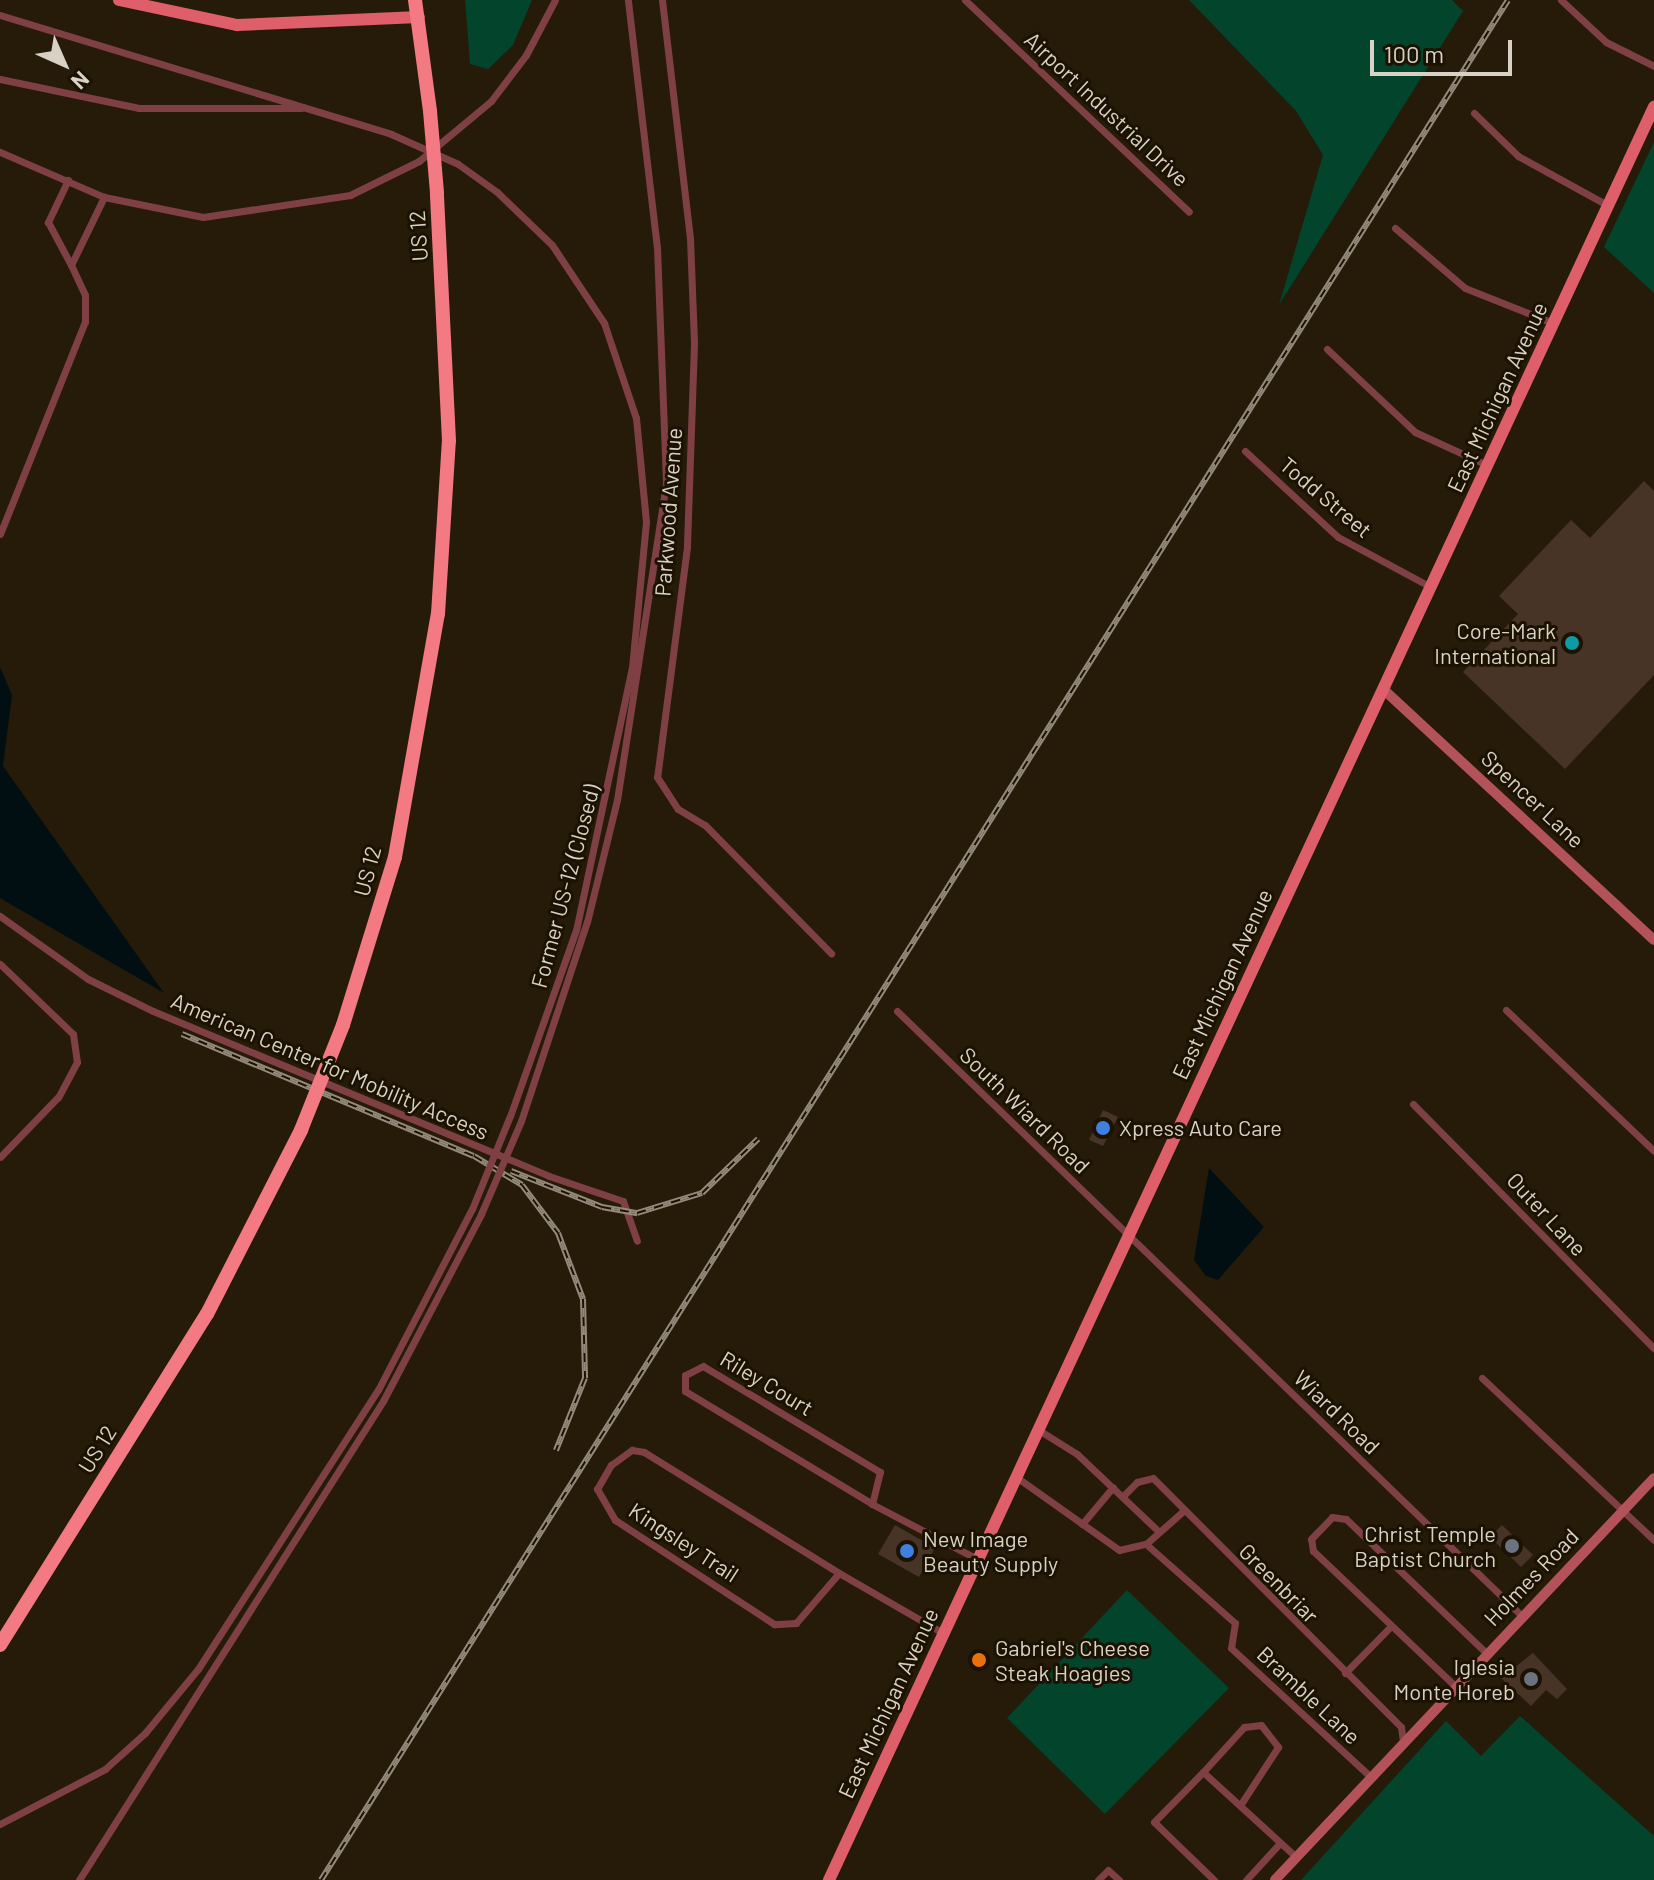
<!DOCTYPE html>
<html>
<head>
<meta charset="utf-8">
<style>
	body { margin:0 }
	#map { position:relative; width:1654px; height:1880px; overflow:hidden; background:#261b09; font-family:Barlow,sans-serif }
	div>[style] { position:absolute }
	.green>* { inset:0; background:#02442c }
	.water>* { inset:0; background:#010f13 }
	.building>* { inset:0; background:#473427 }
	.street>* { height:7px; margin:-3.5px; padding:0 3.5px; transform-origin:3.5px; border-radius:3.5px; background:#7e4044 }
	.secondary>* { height:10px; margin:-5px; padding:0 5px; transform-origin:5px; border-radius:5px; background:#b4525a }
	.primary>* { height:12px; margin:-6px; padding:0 6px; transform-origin:6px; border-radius:6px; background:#de5e6a }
	.highway>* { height:14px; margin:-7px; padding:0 7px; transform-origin:7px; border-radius:7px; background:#f37982 }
	.rail>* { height:6px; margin-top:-3px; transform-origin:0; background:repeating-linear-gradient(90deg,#1c1202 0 9px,#938a7c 0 18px); box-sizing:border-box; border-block:2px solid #938a7c }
	.street-bridge>* { height:7px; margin:-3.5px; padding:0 3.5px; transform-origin:3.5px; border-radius:3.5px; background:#7e4044 }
	.highway-bridge>* { height:14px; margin:-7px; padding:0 7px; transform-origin:7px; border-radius:7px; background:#f37982 }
	.dots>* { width:22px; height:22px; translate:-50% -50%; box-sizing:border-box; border:4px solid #1c1202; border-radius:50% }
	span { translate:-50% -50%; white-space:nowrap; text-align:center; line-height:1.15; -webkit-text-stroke:6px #1c1202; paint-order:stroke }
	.street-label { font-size:22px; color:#d8d1c6 }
	.poi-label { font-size:22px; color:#d8d1c6 }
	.right { translate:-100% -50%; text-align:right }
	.left { translate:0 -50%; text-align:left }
	.north { position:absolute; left:24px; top:24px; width:80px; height:80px; -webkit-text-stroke:6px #1c1202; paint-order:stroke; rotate:135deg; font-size:22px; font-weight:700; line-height:32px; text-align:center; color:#d8d1c6 }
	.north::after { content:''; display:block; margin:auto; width:28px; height:36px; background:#d8d1c6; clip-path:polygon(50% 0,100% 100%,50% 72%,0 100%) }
	.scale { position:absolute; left:1370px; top:40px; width:142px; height:36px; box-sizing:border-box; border:4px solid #d8d1c6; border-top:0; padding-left:10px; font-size:24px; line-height:28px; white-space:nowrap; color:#d8d1c6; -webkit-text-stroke:6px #1c1202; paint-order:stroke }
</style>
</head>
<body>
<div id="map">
	<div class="green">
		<i style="clip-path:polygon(465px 0,532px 0,513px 45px,488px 69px,470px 64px)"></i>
		<i style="clip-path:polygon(1189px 0,1452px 0,1463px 11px,1279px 305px,1323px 155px,1296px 111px)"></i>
		<i style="clip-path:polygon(1654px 142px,1654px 293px,1604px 247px)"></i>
		<i style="clip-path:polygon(1127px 1590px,1229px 1688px,1105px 1814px,1007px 1718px)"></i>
		<i style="clip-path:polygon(1520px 1716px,1654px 1836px,1654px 1880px,1301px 1880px,1446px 1721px,1481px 1756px)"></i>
	</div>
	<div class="water">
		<i style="clip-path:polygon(0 667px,12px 695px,3px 766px,164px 993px,0 898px)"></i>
		<i style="clip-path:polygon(1209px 1168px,1264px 1227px,1218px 1280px,1206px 1276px,1194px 1260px)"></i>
	</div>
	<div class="building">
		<i style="clip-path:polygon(1644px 481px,1654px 491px,1654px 675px,1565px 769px,1463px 672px,1518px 614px,1499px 596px,1571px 520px,1590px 538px)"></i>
		<i style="clip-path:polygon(1103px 1110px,1118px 1117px,1103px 1146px,1089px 1140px)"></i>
		<i style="clip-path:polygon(895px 1525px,935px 1548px,919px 1577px,878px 1554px)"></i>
		<i style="clip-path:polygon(1502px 1525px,1533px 1555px,1521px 1567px,1490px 1537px)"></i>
		<i style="clip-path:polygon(1533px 1653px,1567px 1689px,1557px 1699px,1546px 1690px,1531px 1706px,1501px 1678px)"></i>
	</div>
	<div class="street">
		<i style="left:662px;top:0;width:240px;rotate:83.3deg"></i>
		<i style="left:690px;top:238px;width:106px;rotate:87.8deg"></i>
		<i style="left:694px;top:344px;width:203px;rotate:92deg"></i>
		<i style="left:687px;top:547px;width:232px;rotate:97.4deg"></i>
		<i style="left:657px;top:777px;width:38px;rotate:57deg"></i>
		<i style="left:678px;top:809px;width:31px;rotate:31deg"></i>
		<i style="left:705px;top:825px;width:180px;rotate:45.5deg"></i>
		<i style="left:965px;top:0;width:308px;rotate:43.4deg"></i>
		<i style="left:1561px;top:0;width:62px;rotate:43deg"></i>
		<i style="left:1606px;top:42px;width:54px;rotate:26.6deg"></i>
		<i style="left:0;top:15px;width:409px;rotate:16.9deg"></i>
		<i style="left:391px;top:134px;width:73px;rotate:24.1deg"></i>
		<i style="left:458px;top:164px;width:48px;rotate:35.7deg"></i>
		<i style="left:497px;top:192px;width:76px;rotate:43.9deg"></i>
		<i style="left:552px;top:245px;width:94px;rotate:56.3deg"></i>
		<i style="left:604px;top:323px;width:100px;rotate:71.4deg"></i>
		<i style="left:636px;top:418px;width:104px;rotate:84.5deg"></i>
		<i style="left:646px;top:522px;width:146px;rotate:95.5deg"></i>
		<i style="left:632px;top:667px;width:269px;rotate:102deg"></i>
		<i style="left:576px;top:930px;width:197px;rotate:109.5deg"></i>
		<i style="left:0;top:79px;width:142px;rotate:11.8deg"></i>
		<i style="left:139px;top:108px;width:162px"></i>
		<i style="left:491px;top:101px;width:58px;rotate:-52.7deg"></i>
		<i style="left:526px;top:55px;width:62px;rotate:-62.2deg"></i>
		<i style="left:1474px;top:113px;width:62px;rotate:44.3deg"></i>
		<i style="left:1518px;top:156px;width:102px;rotate:28.8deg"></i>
		<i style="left:0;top:152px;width:113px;rotate:23.4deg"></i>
		<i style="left:104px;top:197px;width:101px;rotate:11.4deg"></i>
		<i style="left:203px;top:217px;width:149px;rotate:-8.5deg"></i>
		<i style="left:68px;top:180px;width:47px;rotate:115.5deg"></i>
		<i style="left:48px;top:222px;width:49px;rotate:61.9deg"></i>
		<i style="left:1395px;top:228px;width:92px;rotate:40.6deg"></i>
		<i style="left:1465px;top:288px;width:95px;rotate:21.7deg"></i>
		<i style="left:1327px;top:349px;width:121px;rotate:43.3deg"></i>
		<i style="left:1415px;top:432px;width:79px;rotate:24.6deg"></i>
		<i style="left:1245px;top:451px;width:127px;rotate:42.8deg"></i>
		<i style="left:1338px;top:537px;width:106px;rotate:28.3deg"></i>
		<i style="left:0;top:534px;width:228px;rotate:-68.2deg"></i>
		<i style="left:85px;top:322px;width:27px;rotate:-90deg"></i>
		<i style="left:85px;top:295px;width:33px;rotate:-115deg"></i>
		<i style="left:71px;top:265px;width:76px;rotate:-64.1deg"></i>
		<i style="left:0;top:916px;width:108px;rotate:35.6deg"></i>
		<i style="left:88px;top:979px;width:72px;rotate:26.2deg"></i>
		<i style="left:153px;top:1011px;width:429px;rotate:22.6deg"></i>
		<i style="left:549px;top:1176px;width:78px;rotate:18.7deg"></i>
		<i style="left:623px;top:1201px;width:42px;rotate:70.7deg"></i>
		<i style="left:0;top:964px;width:101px;rotate:43.8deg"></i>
		<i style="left:73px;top:1034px;width:28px;rotate:82deg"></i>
		<i style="left:77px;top:1062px;width:40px;rotate:118deg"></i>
		<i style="left:58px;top:1097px;width:83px;rotate:134deg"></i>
		<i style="left:1506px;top:1010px;width:204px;rotate:43.6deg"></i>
		<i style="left:897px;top:1011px;width:868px;rotate:44.07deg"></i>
		<i style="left:1413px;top:1104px;width:343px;rotate:45.4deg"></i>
		<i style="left:521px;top:1121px;width:210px;rotate:-71.7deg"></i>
		<i style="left:587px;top:922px;width:126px;rotate:-76.2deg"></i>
		<i style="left:617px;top:800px;width:322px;rotate:-81.2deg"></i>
		<i style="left:666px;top:482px;width:234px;rotate:-92.2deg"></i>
		<i style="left:657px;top:248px;width:250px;rotate:-96.7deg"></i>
		<i style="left:1482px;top:1378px;width:236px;rotate:43.3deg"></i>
		<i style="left:1037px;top:1429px;width:47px;rotate:32deg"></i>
		<i style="left:1077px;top:1454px;width:110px;rotate:43.5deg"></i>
		<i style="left:632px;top:1450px;width:12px;rotate:9deg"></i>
		<i style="left:644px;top:1452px;width:229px;rotate:31.8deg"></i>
		<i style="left:839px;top:1573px;width:66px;rotate:130.7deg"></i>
		<i style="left:796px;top:1623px;width:22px;rotate:177deg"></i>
		<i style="left:774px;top:1624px;width:190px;rotate:-146.8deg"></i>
		<i style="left:615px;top:1520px;width:36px;rotate:-120deg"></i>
		<i style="left:597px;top:1489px;width:28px;rotate:-60deg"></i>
		<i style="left:611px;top:1465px;width:26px;rotate:-36deg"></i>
		<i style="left:1015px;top:1476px;width:128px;rotate:35.4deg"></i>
		<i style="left:1119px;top:1550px;width:28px;rotate:-13deg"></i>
		<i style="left:1146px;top:1544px;width:119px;rotate:41.6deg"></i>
		<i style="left:1235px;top:1623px;width:25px;rotate:99deg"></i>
		<i style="left:1231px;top:1648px;width:190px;rotate:42.7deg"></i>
		<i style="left:1123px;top:1496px;width:20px;rotate:-45deg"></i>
		<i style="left:1137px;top:1482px;width:16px;rotate:-14deg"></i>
		<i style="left:1153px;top:1478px;width:351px;rotate:45.1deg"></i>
		<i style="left:1401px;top:1727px;width:14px;rotate:82deg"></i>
		<i style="left:872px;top:1504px;width:33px;rotate:-76deg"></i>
		<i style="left:880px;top:1472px;width:206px;rotate:-149.1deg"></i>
		<i style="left:703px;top:1366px;width:20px;rotate:153deg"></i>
		<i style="left:685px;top:1375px;width:16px;rotate:90deg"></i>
		<i style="left:685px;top:1391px;width:218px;rotate:31.1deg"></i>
		<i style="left:872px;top:1504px;width:119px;rotate:27.6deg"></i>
		<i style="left:1082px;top:1524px;width:48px;rotate:-50deg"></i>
		<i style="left:1146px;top:1544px;width:48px;rotate:-41.6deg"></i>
		<i style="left:839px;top:1573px;width:120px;rotate:30deg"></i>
		<i style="left:1345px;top:1673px;width:66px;rotate:-45.6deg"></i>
		<i style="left:1455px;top:1686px;width:196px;rotate:-136.4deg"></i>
		<i style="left:1313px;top:1551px;width:12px;rotate:-99deg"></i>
		<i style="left:1311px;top:1539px;width:30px;rotate:-46deg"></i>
		<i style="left:1332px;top:1517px;width:14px;rotate:8deg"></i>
		<i style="left:1346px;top:1519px;width:194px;rotate:43.7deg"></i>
		<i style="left:1203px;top:1772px;width:61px;rotate:-47.7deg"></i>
		<i style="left:1244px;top:1727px;width:17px;rotate:-7deg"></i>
		<i style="left:1261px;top:1725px;width:28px;rotate:52deg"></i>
		<i style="left:1278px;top:1747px;width:68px;rotate:123deg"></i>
		<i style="left:0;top:1824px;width:119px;rotate:-27.6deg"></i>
		<i style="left:105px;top:1769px;width:54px;rotate:-42deg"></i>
		<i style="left:145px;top:1733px;width:83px;rotate:-50.4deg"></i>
		<i style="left:198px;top:1669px;width:332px;rotate:-57.2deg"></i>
		<i style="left:378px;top:1390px;width:204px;rotate:-62.6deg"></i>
		<i style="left:79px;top:1880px;width:567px;rotate:-57.6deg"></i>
		<i style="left:383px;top:1401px;width:211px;rotate:-62.3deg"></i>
		<i style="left:1098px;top:1880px;width:14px;rotate:-45deg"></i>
		<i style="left:1108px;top:1870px;width:15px;rotate:42deg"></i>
		<i style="left:1214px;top:1880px;width:83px;rotate:-136deg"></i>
		<i style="left:1154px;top:1822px;width:70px;rotate:-45.6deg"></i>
		<i style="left:1203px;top:1772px;width:126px;rotate:42.4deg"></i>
		<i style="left:1246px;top:1880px;width:50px;rotate:-47.4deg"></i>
	</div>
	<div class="secondary">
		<i style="left:1383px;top:689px;width:369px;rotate:42.8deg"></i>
		<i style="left:1275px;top:1880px;width:552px;rotate:-46.69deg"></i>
	</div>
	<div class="primary">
		<i style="left:119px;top:0;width:121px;rotate:12deg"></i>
		<i style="left:237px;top:25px;width:182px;rotate:-2.5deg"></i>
		<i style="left:829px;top:1880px;width:1956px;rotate:-65.05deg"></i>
	</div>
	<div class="highway">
		<i style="left:415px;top:0;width:112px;rotate:82.3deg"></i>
		<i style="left:343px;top:1025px;width:176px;rotate:-72.8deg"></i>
		<i style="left:395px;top:857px;width:247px;rotate:-80deg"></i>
		<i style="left:438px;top:614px;width:173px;rotate:-86.4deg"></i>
		<i style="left:449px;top:441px;width:248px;rotate:-92.8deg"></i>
		<i style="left:0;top:1645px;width:390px;rotate:-58deg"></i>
		<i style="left:207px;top:1314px;width:207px;rotate:-62.9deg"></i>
	</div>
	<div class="rail">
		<i style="left:182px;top:1034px;width:316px;rotate:22.7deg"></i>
		<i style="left:474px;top:1156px;width:56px;rotate:31.1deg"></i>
		<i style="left:522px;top:1185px;width:60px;rotate:53.1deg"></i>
		<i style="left:558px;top:1233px;width:71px;rotate:69.3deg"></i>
		<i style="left:583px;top:1299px;width:79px;rotate:88.5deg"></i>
		<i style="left:585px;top:1378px;width:78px;rotate:111.9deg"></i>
		<i style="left:511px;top:1171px;width:98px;rotate:21.6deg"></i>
		<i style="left:602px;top:1207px;width:36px;rotate:10deg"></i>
		<i style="left:637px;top:1213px;width:68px;rotate:-17.1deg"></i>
		<i style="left:702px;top:1193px;width:78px;rotate:-44deg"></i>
		<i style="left:321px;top:1880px;width:2223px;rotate:-57.73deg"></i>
	</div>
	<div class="street-bridge">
		<i style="left:350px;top:195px;width:77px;rotate:-26.2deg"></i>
		<i style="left:419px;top:161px;width:94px;rotate:-39.8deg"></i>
		<i style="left:472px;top:1209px;width:100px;rotate:-67.8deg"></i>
		<i style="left:481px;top:1214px;width:101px;rotate:-66.7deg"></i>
	</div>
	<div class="highway-bridge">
		<i style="left:430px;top:111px;width:82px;rotate:85.1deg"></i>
		<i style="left:301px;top:1130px;width:113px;rotate:-68.2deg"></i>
	</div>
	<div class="dots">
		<i style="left:1572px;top:643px;background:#0f9aa8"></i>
		<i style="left:1103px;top:1128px;background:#3f7fe0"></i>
		<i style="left:1512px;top:1546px;background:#6b7280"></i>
		<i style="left:907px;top:1551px;background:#3f7fe0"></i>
		<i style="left:979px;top:1660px;background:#e8710a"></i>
		<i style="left:1531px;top:1679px;background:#6b7280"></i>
	</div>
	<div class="street-label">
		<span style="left:1107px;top:109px;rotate:43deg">Airport Industrial Drive</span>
		<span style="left:418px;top:236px;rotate:-94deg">US 12</span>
		<span style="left:1497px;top:397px;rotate:-65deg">East Michigan Avenue</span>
		<span style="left:1326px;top:497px;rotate:40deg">Todd Street</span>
		<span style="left:668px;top:512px;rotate:-86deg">Parkwood Avenue</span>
		<span style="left:1533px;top:799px;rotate:43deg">Spencer Lane</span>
		<span style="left:367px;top:871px;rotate:-75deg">US 12</span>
		<span style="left:565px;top:886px;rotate:-75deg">Former US-12 (Closed)</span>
		<span style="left:1222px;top:984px;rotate:-65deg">East Michigan Avenue</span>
		<span style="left:330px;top:1066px;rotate:23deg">American Center for Mobility Access</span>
		<span style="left:1025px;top:1110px;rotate:44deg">South Wiard Road</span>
		<span style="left:1547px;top:1214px;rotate:47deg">Outer Lane</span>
		<span style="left:767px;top:1383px;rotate:31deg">Riley Court</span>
		<span style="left:1337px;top:1412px;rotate:44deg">Wiard Road</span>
		<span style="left:97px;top:1449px;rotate:-58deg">US 12</span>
		<span style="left:684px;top:1542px;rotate:33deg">Kingsley Trail</span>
		<span style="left:1531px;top:1577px;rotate:-46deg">Holmes Road</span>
		<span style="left:1279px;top:1583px;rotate:45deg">Greenbriar</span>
		<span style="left:1309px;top:1695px;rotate:43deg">Bramble Lane</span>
		<span style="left:888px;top:1703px;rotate:-65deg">East Michigan Avenue</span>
	</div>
	<div class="poi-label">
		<span class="right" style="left:1556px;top:643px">Core-Mark<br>International</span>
		<span class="left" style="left:1119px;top:1128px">Xpress Auto Care</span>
		<span class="right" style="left:1496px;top:1546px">Christ Temple<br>Baptist Church</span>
		<span class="left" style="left:923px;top:1551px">New Image<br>Beauty Supply</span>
		<span class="left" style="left:995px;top:1660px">Gabriel's Cheese<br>Steak Hoagies</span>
		<span class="right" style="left:1515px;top:1679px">Iglesia<br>Monte Horeb</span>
	</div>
	<div class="north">N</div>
	<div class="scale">100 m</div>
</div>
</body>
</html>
